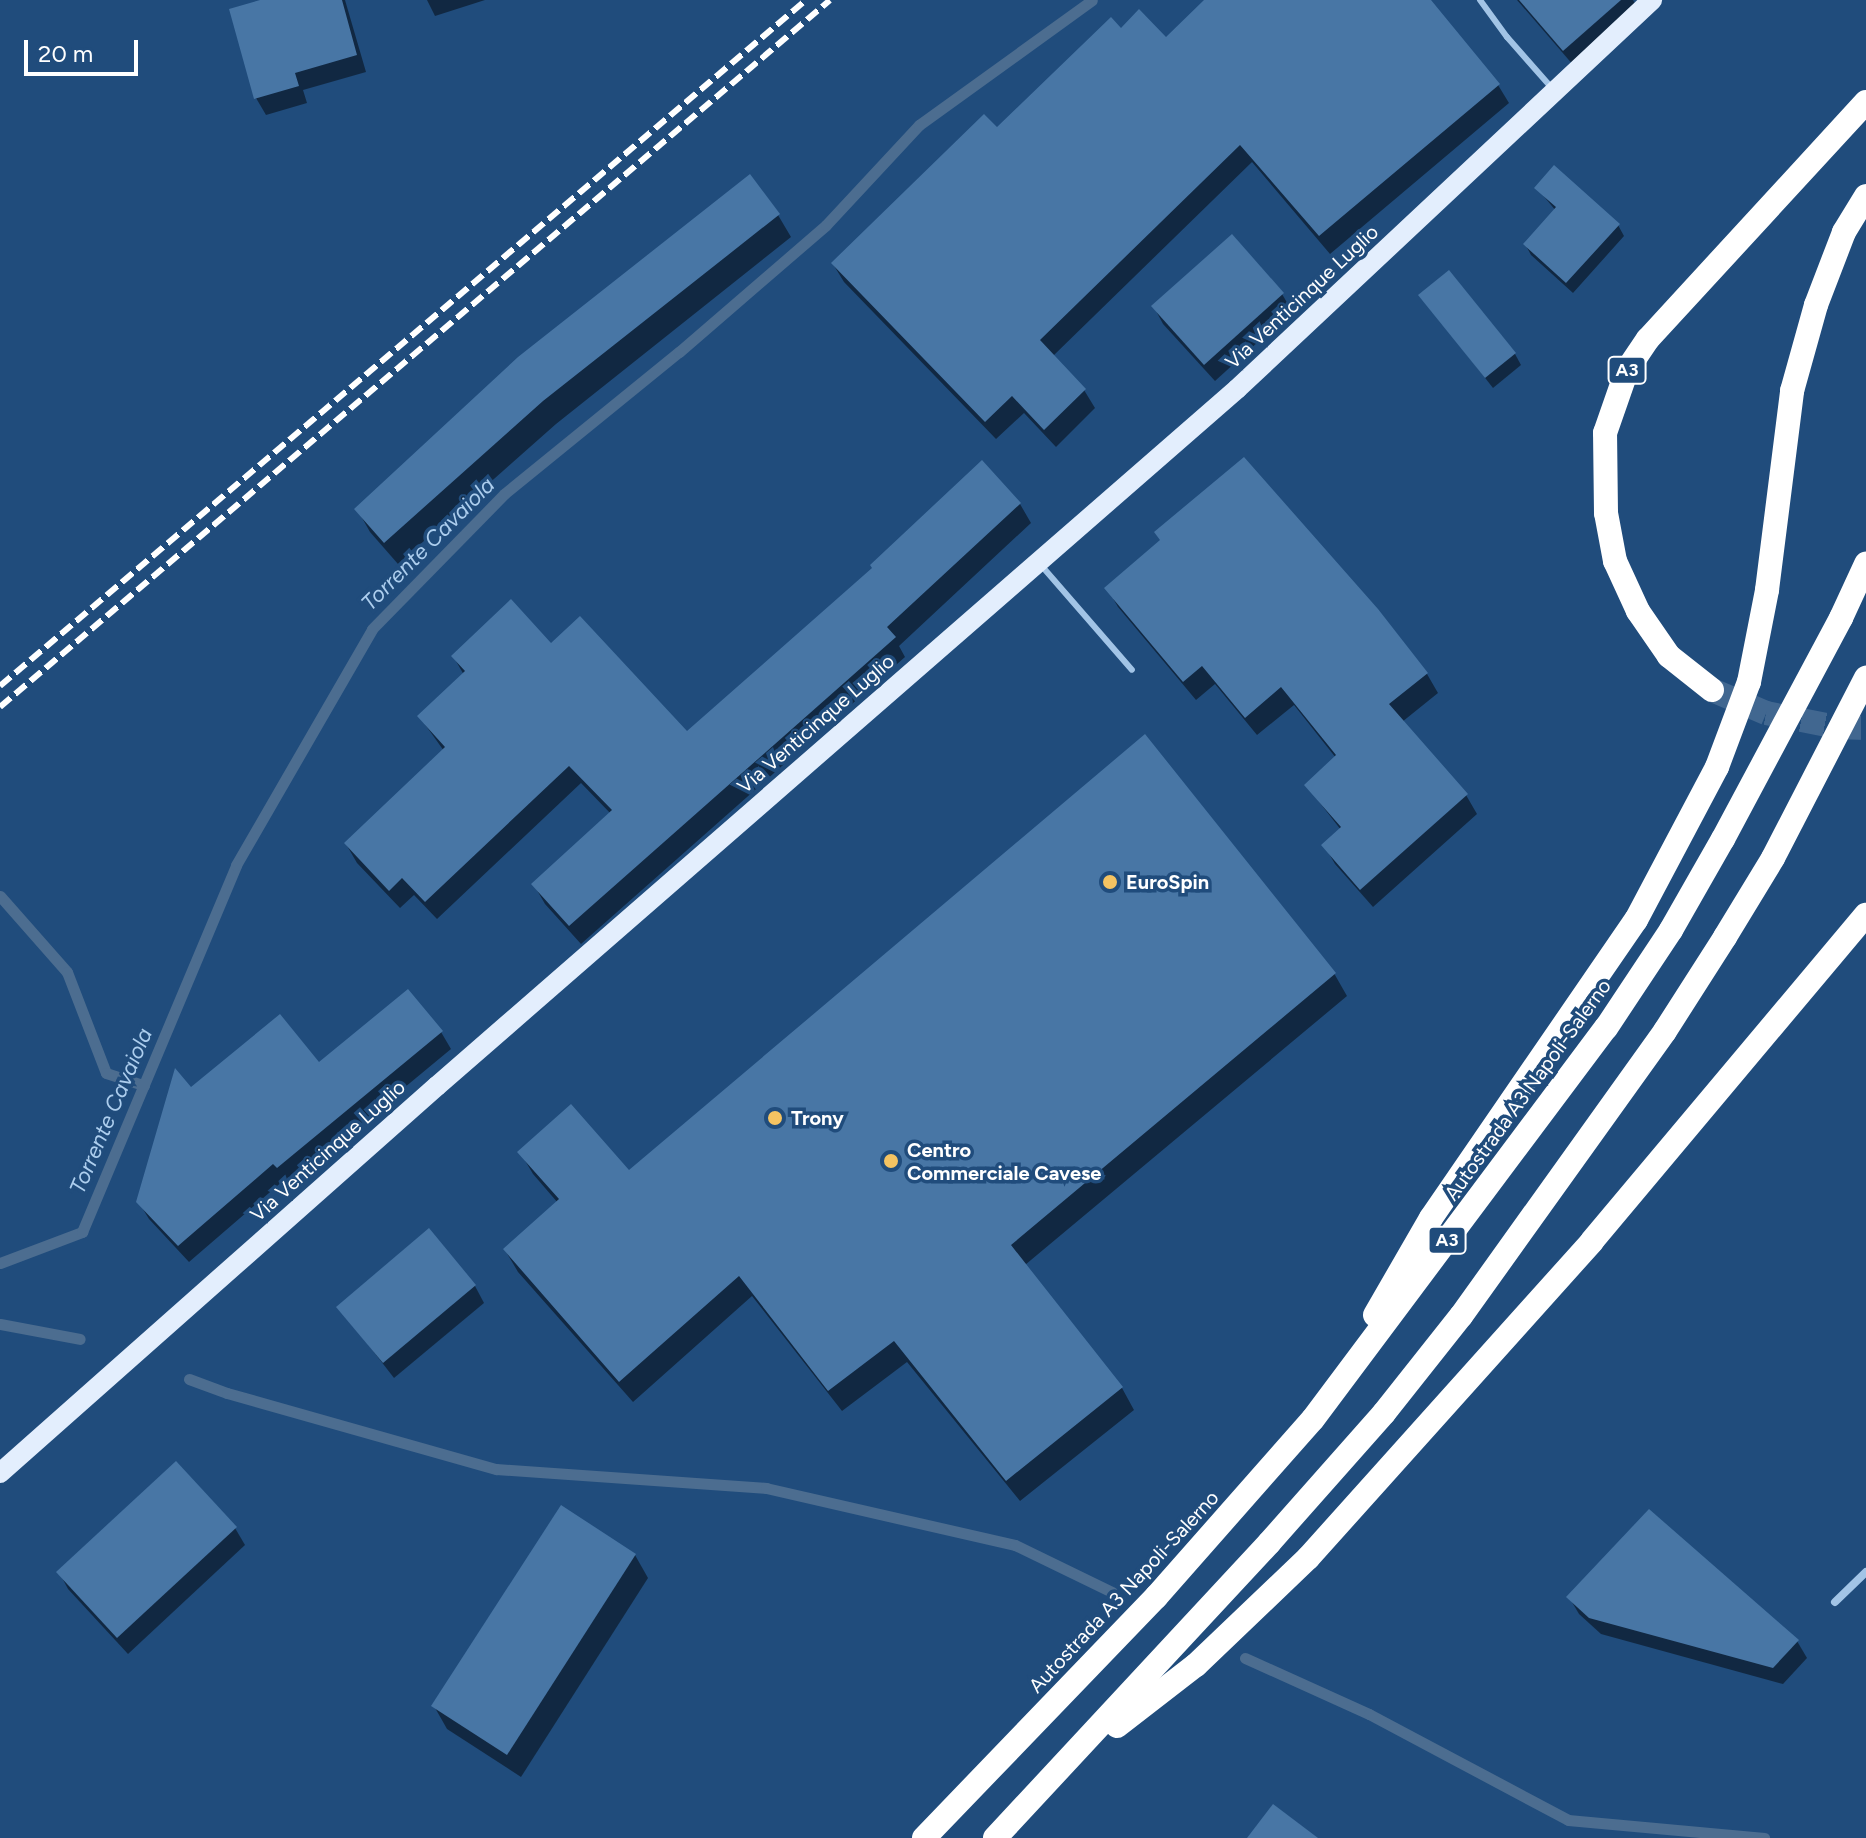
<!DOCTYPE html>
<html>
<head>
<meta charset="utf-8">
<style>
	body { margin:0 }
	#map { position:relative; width:1866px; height:1838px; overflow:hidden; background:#204c7c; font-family:Figtree,sans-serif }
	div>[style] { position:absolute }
	.shadow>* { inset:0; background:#0007 }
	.stream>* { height:11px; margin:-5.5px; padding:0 5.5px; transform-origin:5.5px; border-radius:5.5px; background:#4c6d90 }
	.building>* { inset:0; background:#4876a5 }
	.motorway-tunnel>* { height:24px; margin-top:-12px; transform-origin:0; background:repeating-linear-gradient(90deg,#416790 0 24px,transparent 0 36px) }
	.service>* { height:6px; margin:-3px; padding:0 3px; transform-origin:3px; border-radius:3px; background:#a2c4e6 }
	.minor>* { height:8px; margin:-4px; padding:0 4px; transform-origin:4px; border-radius:4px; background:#a2c4e6 }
	.primary>* { height:20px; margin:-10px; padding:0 10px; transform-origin:10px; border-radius:10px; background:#e3eefd }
	.motorway>* { height:24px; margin:-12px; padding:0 12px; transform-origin:12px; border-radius:12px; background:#fff }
	.rail>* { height:6px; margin-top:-3px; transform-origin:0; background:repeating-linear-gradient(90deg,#fff 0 14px,transparent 0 20px) }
	.dots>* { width:22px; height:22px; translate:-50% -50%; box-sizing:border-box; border:4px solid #204c7c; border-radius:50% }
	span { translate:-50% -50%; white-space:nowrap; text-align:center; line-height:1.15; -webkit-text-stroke:7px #204c7c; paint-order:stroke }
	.shield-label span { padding:2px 6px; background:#204c7c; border:2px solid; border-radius:6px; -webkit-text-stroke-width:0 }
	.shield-label { font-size:18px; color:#fff; font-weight:700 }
	.street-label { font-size:20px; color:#fff }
	.poi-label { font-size:20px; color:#fff; font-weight:700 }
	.left { translate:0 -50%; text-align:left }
	.water-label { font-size:22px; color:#adceee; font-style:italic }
	.scale { position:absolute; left:24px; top:40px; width:114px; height:36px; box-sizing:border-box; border:4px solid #fff; border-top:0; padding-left:10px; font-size:24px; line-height:28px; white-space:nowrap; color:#fff; -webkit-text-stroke:6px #204c7c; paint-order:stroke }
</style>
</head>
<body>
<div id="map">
	<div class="shadow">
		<i style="clip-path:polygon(267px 0,345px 0,366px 72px,303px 90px,307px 103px,266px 115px,256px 98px)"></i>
		<i style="clip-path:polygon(427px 0,485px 0,435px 16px)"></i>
		<i style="clip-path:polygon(1207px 0,1428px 0,1498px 85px,1509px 103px,1330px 254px,1252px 162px,1053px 356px,1084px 390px,1095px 408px,1056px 447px,1024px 413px,996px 439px,844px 282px,833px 264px,1121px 30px,1166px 40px)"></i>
		<i style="clip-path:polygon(1517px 0,1633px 0,1638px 9px,1574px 66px)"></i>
		<i style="clip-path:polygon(1537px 188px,1618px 225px,1624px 236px,1573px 293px,1531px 255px,1525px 244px,1556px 211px)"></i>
		<i style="clip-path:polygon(778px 215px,791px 237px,556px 424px,398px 564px,370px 532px,357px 509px)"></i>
		<i style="clip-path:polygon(1282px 294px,1292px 311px,1215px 381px,1163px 324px,1154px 307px)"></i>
		<i style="clip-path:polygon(1421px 296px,1515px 354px,1521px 365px,1493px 388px)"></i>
		<i style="clip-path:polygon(1020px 504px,1031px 523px,899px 646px,905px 657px,581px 944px,545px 904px,534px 885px,611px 814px,581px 783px,437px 919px,414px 895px,400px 908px,357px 863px,346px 844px,444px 751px,419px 716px,464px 675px,453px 656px,551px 646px,687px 734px)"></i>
		<i style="clip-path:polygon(1107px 588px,1427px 674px,1438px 693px,1402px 722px,1466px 795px,1477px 814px,1373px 907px,1335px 864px,1324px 845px,1341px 830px,1306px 785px,1336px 758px,1294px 705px,1257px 735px,1215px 684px,1196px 700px,1118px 607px)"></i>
		<i style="clip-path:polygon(1145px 737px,1335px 975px,1347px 996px,1025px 1265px,1122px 1388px,1134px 1410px,1020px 1501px,907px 1362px,842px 1411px,752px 1296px,633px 1402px,518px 1272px,505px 1250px,558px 1203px,533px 1174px,520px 1152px,628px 1173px)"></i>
		<i style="clip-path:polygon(441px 1032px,451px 1049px,288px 1184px,284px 1180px,189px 1262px,149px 1219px,138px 1201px,191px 1089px,319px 1065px)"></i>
		<i style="clip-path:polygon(475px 1286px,484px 1303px,394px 1378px,339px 1307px)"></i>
		<i style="clip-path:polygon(235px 1528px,245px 1545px,128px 1654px,68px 1589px,59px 1572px)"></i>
		<i style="clip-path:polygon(635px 1555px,648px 1578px,521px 1777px,447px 1729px,434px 1706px)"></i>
		<i style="clip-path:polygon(1569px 1597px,1797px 1641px,1807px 1658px,1783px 1684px,1601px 1634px,1579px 1614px)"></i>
	</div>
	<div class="stream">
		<i style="left:0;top:896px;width:101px;rotate:48.6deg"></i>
		<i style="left:67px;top:972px;width:108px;rotate:68.9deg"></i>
		<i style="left:106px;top:1073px;width:40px;rotate:18deg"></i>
		<i style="left:0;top:1263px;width:88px;rotate:-20.7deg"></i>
		<i style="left:82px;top:1232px;width:398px;rotate:-67.2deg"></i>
		<i style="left:236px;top:865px;width:272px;rotate:-60deg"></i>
		<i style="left:372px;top:629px;width:189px;rotate:-45.6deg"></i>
		<i style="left:504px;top:494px;width:225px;rotate:-39.1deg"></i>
		<i style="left:679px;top:352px;width:194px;rotate:-40.8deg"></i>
		<i style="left:826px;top:225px;width:137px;rotate:-47.1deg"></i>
		<i style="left:919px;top:125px;width:213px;rotate:-35.8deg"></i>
		<i style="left:0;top:1324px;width:81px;rotate:10.6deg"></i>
		<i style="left:189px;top:1379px;width:40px;rotate:20.2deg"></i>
		<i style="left:227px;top:1393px;width:280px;rotate:15.8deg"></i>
		<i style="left:496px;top:1469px;width:271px;rotate:4deg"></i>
		<i style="left:766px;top:1488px;width:255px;rotate:12.9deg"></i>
		<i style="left:1015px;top:1545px;width:108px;rotate:25.9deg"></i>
		<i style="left:1245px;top:1658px;width:136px;rotate:24.3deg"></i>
		<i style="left:1369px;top:1714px;width:225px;rotate:28deg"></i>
		<i style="left:1568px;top:1820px;width:197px;rotate:5.2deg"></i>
	</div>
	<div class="building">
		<i style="clip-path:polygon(260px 0,342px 0,357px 55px,295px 73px,299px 86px,254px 99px,229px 9px)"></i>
		<i style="clip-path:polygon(1204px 0,1431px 0,1500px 84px,1319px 236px,1240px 145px,1040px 340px,1086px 389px,1044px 430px,1012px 396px,985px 422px,831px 263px,984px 114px,997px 127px,1111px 17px,1121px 28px,1139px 9px,1166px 37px)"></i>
		<i style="clip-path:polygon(1519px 0,1621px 0,1563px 51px)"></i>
		<i style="clip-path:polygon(1554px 165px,1620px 224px,1566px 283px,1523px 244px,1556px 207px,1534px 188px)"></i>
		<i style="clip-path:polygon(750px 174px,780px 214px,543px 401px,384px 543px,354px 509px,518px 357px)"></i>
		<i style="clip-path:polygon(1232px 234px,1284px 293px,1204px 365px,1151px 306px)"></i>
		<i style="clip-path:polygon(1449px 270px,1516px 353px,1485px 378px,1418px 295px)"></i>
		<i style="clip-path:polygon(1244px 457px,1378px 609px,1428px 673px,1389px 704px,1468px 794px,1360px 890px,1321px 845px,1341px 827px,1304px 785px,1336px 755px,1281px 687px,1245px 718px,1202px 666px,1183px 682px,1104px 588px,1160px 540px,1154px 532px)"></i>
		<i style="clip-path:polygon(982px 460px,1021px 503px,887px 627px,896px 637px,569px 926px,531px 884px,612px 810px,569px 766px,425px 902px,402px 878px,389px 891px,344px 843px,445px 747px,417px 716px,465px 671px,451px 656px,511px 599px,551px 643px,580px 616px,687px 731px,872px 568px,870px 565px)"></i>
		<i style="clip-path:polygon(1145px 734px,1336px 973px,1011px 1245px,1123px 1387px,1006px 1481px,894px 1341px,828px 1391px,739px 1276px,619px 1382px,503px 1249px,559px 1199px,517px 1152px,571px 1104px,629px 1170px)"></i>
		<i style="clip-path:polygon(408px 989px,443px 1031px,277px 1168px,273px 1164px,178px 1246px,136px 1202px,175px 1068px,191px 1087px,280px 1014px,319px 1062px)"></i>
		<i style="clip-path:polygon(429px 1228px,476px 1285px,383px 1363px,336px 1307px)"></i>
		<i style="clip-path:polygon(176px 1461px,237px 1527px,117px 1638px,56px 1572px)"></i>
		<i style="clip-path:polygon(561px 1505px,636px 1554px,507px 1755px,431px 1706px)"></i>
		<i style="clip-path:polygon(1649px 1509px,1799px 1640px,1773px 1668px,1589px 1618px,1566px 1597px)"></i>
		<i style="clip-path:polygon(1273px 1804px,1318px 1838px,1247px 1838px)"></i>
	</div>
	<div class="motorway-tunnel">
		<i style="left:1712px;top:690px;width:59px;rotate:23.1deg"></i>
		<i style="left:1766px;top:713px;width:72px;rotate:11.2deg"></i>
		<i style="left:1837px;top:727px;width:29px;rotate:2deg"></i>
	</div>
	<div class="service">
		<i style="left:1480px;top:0;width:46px;rotate:53.9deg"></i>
		<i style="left:1507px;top:37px;width:67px;rotate:48.7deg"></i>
		<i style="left:1040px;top:564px;width:140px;rotate:49deg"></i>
	</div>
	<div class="minor">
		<i style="left:1835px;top:1602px;width:43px;rotate:-44.1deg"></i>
	</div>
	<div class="primary">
		<i style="left:0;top:1473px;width:584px;rotate:-41.53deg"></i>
		<i style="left:437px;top:1086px;width:1061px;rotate:-41.06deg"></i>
		<i style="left:1237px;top:389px;width:569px;rotate:-43.15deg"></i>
	</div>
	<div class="motorway">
		<i style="left:1712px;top:690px;width:55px;rotate:-141.7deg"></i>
		<i style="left:1669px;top:656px;width:55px;rotate:-124.6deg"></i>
		<i style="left:1638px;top:611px;width:55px;rotate:-114.7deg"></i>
		<i style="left:1615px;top:561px;width:49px;rotate:-100.6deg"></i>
		<i style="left:1606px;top:513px;width:80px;rotate:-90.7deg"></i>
		<i style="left:1605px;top:433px;width:67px;rotate:-70.8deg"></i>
		<i style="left:1627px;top:370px;width:37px;rotate:-56deg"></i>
		<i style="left:1648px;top:339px;width:322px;rotate:-47.4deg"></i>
		<i style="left:1375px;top:1315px;width:112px;rotate:-60deg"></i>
		<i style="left:1431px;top:1218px;width:362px;rotate:-55.5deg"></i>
		<i style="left:1636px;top:920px;width:173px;rotate:-62.1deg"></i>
		<i style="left:1717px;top:767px;width:91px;rotate:-69.4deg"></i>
		<i style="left:1749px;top:682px;width:94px;rotate:-78.9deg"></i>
		<i style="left:1767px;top:590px;width:201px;rotate:-82.8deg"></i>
		<i style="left:1792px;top:391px;width:89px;rotate:-74.4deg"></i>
		<i style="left:1816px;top:305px;width:78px;rotate:-69deg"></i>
		<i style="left:1844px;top:232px;width:42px;rotate:-58.6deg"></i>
		<i style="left:1117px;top:1726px;width:100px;rotate:-37.7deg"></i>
		<i style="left:1196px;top:1665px;width:155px;rotate:-43.7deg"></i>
		<i style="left:1308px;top:1558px;width:426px;rotate:-48.1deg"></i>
		<i style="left:1592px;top:1241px;width:426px;rotate:-50deg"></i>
		<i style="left:924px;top:1838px;width:335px;rotate:-46.1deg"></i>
		<i style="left:1156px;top:1597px;width:237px;rotate:-48.6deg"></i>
		<i style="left:1313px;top:1419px;width:489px;rotate:-53.2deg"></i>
		<i style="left:1606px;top:1028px;width:118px;rotate:-56.4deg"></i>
		<i style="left:1671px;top:930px;width:105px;rotate:-60.3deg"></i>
		<i style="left:1723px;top:839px;width:251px;rotate:-61.9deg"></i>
		<i style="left:1841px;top:618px;width:60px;rotate:-65.2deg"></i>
		<i style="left:995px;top:1838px;width:403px;rotate:-47.1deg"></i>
		<i style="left:1269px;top:1543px;width:174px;rotate:-48.5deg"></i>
		<i style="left:1384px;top:1413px;width:124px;rotate:-51.6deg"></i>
		<i style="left:1461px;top:1316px;width:350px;rotate:-54.4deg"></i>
		<i style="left:1665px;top:1031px;width:112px;rotate:-57.4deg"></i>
		<i style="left:1725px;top:937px;width:92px;rotate:-58.7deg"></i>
		<i style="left:1773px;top:858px;width:203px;rotate:-62.7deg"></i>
	</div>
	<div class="rail">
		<i style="left:0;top:686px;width:1058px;rotate:-40.4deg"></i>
		<i style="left:0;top:707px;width:1090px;rotate:-40.42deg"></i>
	</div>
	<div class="dots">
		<i style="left:1110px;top:882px;background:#f4c362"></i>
		<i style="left:775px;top:1118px;background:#f4c362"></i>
		<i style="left:891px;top:1161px;background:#f4c362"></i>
	</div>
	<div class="shield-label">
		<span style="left:1627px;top:370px">A3</span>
		<span style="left:1447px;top:1240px">A3</span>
	</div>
	<div class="street-label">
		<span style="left:1302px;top:297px;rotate:-43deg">Via Venticinque Luglio</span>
		<span style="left:816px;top:724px;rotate:-41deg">Via Venticinque Luglio</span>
		<span style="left:1528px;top:1090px;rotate:-54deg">Autostrada A3 Napoli-Salerno</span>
		<span style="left:328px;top:1151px;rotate:-42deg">Via Venticinque Luglio</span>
		<span style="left:1124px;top:1592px;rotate:-47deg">Autostrada A3 Napoli-Salerno</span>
	</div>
	<div class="poi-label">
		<span class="left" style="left:1126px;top:882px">EuroSpin</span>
		<span class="left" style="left:791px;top:1118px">Trony</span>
		<span class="left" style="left:907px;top:1162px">Centro<br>Commerciale Cavese</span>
	</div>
	<div class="water-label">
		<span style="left:428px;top:544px;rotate:-45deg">Torrente Cavaiola</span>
		<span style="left:111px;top:1111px;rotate:-67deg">Torrente Cavaiola</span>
	</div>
	<div class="scale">20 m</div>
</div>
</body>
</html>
